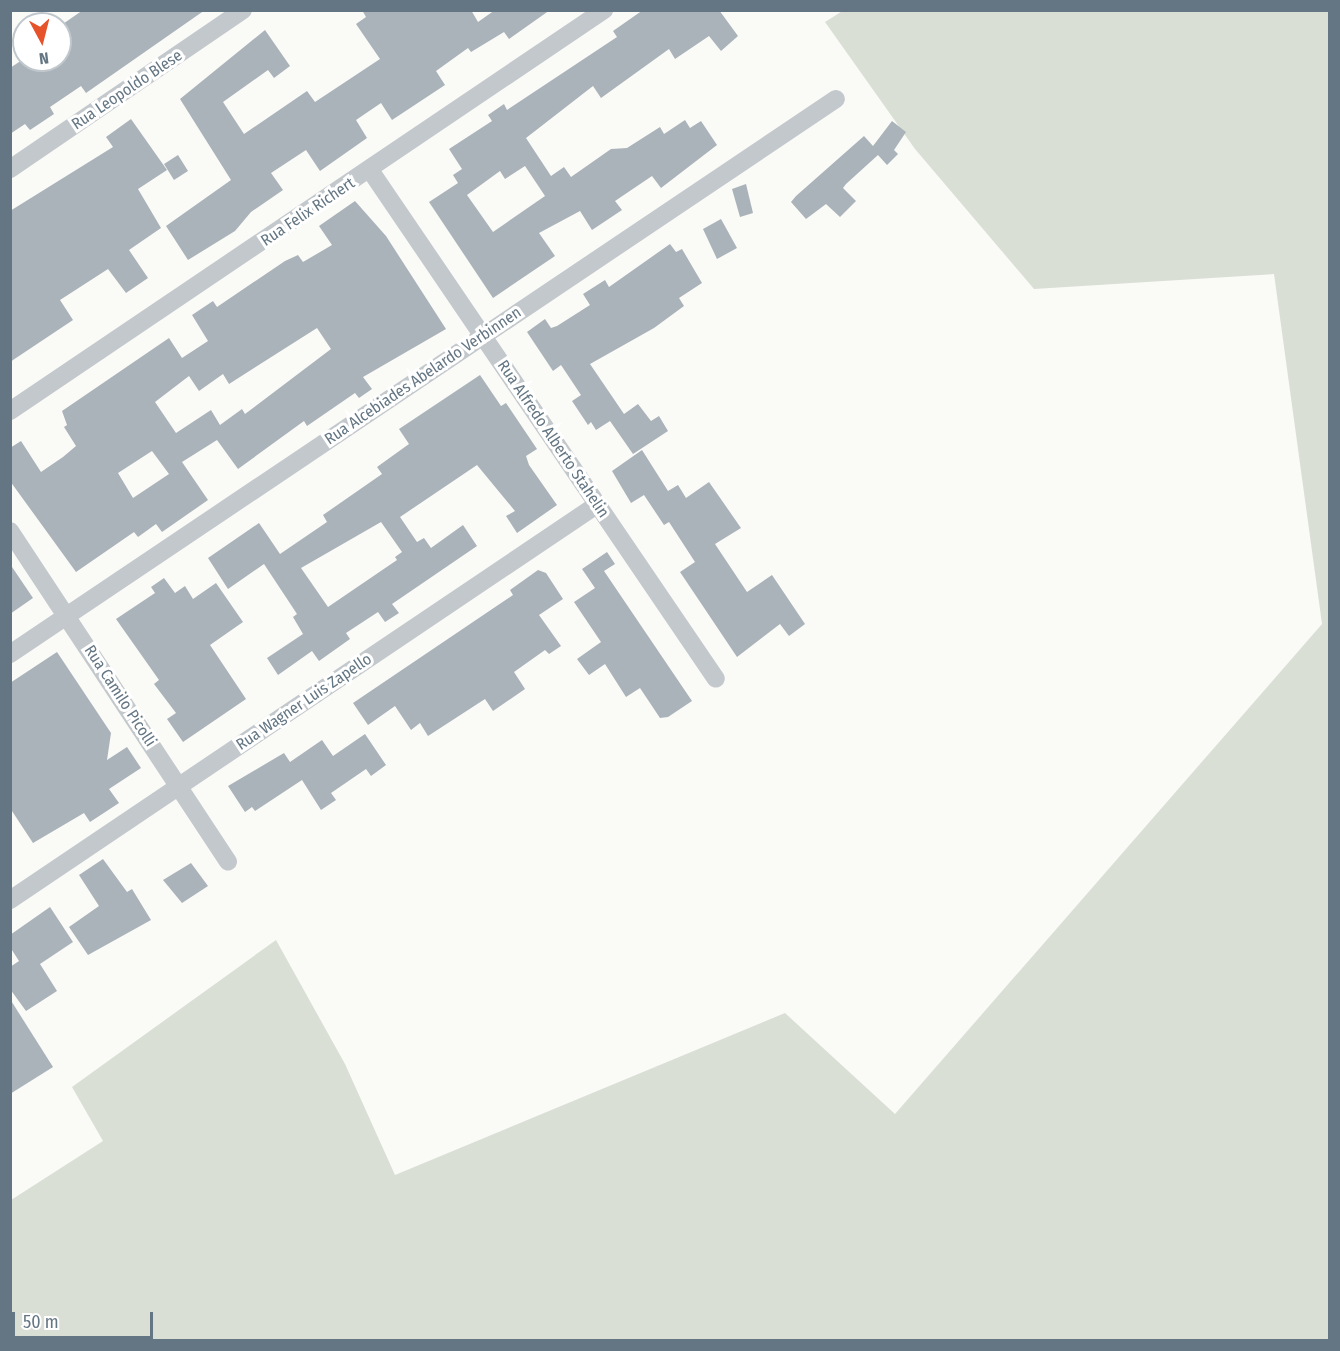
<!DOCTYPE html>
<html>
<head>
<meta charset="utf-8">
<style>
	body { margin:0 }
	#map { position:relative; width:1340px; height:1351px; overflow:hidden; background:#fafaf7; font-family:"Fira Sans Condensed",sans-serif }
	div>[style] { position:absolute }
	.green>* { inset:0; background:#dadfd6 }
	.building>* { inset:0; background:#aab3b9 }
	.street>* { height:18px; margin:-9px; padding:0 9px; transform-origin:9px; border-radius:9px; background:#c3c8cc }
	span { translate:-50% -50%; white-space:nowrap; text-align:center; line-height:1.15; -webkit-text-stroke:6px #fff; paint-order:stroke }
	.street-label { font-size:16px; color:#647683 }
	.frame { position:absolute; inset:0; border:12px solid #647683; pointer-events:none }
	.north { position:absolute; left:12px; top:12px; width:60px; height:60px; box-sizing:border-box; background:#fff; border:2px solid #c1c8cd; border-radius:50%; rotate:173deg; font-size:16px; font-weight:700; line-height:24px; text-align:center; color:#647683 }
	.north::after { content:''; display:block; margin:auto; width:21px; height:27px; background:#e6532b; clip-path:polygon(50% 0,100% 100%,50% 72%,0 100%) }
	.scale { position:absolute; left:12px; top:1312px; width:141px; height:27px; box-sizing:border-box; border:3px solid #647683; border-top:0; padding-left:8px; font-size:18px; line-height:21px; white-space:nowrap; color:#647683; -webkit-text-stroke:4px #fff; paint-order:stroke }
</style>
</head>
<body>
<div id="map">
	<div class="green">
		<i style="clip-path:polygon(844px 10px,1329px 11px,1329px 1340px,11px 1340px,11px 1200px,103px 1141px,72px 1087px,276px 940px,345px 1064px,395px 1175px,785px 1013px,895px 1114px,1322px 624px,1274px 274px,1034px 289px,915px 149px,825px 22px)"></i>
	</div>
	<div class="building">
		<i style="clip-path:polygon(83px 10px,205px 10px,86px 93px,81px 86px,50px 107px,54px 114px,30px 130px,25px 124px,10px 134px,10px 68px,22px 60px,60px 60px,60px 26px)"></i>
		<i style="clip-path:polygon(362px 10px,471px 10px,478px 22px,495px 10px,550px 10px,509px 39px,504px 32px,471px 52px,468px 48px,436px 71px,445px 85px,392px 120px,381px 103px,356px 120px,367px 138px,320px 171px,306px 150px,271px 173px,283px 190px,251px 212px,235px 231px,188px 260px,166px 226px,231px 180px,180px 99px,265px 30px,290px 66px,274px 78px,268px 70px,223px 102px,244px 134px,307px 91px,315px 102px,380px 59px,356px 24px,366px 17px)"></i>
		<i style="clip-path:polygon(evenodd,643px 10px,719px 10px,738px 36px,721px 51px,709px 36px,675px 59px,669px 49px,601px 98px,593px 86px,526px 138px,551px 176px,564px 167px,571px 177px,611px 149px,627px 148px,660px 127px,664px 134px,685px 120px,690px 128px,701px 121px,717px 145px,661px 188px,652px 176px,615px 201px,622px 210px,592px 230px,580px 211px,539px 233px,555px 256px,493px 298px,429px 202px,458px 183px,453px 175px,462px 169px,449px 149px,492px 121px,488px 115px,504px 104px,507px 110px,617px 37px,613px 31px,643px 10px,525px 166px,545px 196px,493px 232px,467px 195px,500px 171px,505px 179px,525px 166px)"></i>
		<i style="clip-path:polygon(131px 119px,167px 170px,138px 189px,161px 228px,129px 250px,148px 278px,126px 293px,108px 269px,60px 300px,73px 320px,10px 362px,10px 211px,113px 147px,106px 137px)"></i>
		<i style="clip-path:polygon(892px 121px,906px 132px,894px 150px,898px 154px,887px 165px,878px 155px,846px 184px,843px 188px,856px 201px,840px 217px,826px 204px,806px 219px,791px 202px,796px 196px,864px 136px,873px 146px)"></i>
		<i style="clip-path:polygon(178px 155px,188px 171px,174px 180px,164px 164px)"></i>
		<i style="clip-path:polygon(746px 184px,753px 213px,740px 217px,732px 189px)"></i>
		<i style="clip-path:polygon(evenodd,355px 201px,386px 236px,446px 329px,363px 377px,372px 389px,359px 398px,355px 393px,307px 426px,304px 421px,238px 469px,217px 440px,182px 462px,208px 500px,162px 532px,156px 524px,138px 537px,134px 532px,76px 572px,10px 481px,10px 448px,21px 441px,41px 472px,63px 457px,76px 446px,64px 427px,67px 425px,62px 411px,169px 338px,182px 358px,208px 341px,192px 315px,213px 301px,217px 307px,285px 261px,298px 255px,303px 262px,332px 245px,319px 226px,355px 201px,317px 328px,331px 349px,245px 414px,242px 409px,220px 425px,211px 410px,176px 433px,155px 402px,189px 376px,199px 391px,223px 374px,229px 384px,317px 328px,355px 201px,152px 451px,169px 474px,133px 498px,118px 473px,152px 451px)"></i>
		<i style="clip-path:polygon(721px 219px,737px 248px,717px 259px,703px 229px)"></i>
		<i style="clip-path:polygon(670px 244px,676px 252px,682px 249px,702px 283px,679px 298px,684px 306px,654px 328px,590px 364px,624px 414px,638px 404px,651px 421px,659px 416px,668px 431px,633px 454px,610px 421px,596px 430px,591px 422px,588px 425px,572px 401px,581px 395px,561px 365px,553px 371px,527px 332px,545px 319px,551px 328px,557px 326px,590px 305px,583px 294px,605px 280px,609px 287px)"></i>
		<i style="clip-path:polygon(evenodd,480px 375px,501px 406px,506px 403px,537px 449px,526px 456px,529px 465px,557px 505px,517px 533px,506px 516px,515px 511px,477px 465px,400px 517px,417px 542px,424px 538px,431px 548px,463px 525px,477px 546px,392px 604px,399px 613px,385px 622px,378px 612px,346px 633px,350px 639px,319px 661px,312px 651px,278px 675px,267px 658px,303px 634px,293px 617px,297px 614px,264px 564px,228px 589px,208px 558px,259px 523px,280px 554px,327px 522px,323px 515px,382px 474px,377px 467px,409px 444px,399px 429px,480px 375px,381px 522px,402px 552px,395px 557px,397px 560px,328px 607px,301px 568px,381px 522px)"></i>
		<i style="clip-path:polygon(642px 450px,668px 491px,678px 485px,686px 498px,709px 482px,741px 528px,715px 544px,747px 592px,772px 575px,805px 624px,789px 636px,780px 624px,737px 657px,680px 572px,695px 562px,669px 522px,664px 525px,644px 495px,631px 503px,612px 471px)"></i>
		<i style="clip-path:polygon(607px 552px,615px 564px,604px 571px,692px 701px,668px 717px,660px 718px,640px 688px,626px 697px,605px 664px,589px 675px,577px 659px,601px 642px,574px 602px,595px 588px,582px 569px)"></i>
		<i style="clip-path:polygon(10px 564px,33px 598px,10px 614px)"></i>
		<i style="clip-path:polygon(538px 570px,546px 573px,563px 599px,539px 615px,561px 646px,549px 654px,545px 650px,514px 672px,525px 689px,493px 711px,485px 699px,428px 736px,420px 723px,411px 730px,395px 706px,368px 725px,353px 703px,513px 595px,510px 590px)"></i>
		<i style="clip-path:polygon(164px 578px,175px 593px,185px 586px,193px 599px,216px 583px,243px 622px,210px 645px,246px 699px,183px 742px,167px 719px,176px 713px,154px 684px,159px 680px,116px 619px,155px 593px,151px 587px)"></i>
		<i style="clip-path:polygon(57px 652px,111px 733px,107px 760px,127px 747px,141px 768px,109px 789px,119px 803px,90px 822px,84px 813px,33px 843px,10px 808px,10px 683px)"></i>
		<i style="clip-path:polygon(365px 734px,386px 765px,371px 776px,366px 769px,331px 793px,336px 800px,321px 810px,302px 780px,255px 811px,252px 807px,245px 812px,228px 786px,284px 753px,290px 762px,322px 740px,333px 756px)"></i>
		<i style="clip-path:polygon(103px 859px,127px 892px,132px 889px,151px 920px,88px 955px,69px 927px,99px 906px,79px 875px)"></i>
		<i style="clip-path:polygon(191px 863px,208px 886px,182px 903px,163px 880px)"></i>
		<i style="clip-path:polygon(50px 907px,73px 942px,40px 964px,57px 991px,26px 1011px,10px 989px,10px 967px,19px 961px,10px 947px,10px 935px)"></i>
		<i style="clip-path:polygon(10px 999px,53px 1067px,10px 1094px)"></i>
	</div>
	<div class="street">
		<i style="left:10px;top:169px;width:282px;rotate:-34.3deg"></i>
		<i style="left:370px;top:170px;width:615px;rotate:55.79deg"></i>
		<i style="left:10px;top:411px;width:717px;rotate:-34.02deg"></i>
		<i style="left:10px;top:531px;width:396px;rotate:56.6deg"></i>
		<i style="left:10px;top:654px;width:995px;rotate:-33.9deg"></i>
		<i style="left:10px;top:900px;width:709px;rotate:-33.96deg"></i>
	</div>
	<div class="street-label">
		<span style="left:127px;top:90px;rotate:-34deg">Rua Leopoldo Blese</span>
		<span style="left:308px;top:212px;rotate:-34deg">Rua Felix Richert</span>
		<span style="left:423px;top:376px;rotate:-34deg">Rua Alcebiades Abelardo Verbinnen</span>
		<span style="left:553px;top:439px;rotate:56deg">Rua Alfredo Alberto Stahelin</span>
		<span style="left:120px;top:696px;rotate:57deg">Rua Camilo Picolli</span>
		<span style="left:304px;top:702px;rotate:-34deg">Rua Wagner Luis Zapello</span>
	</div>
	<div class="frame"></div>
	<div class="north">N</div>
	<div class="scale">50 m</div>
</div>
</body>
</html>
